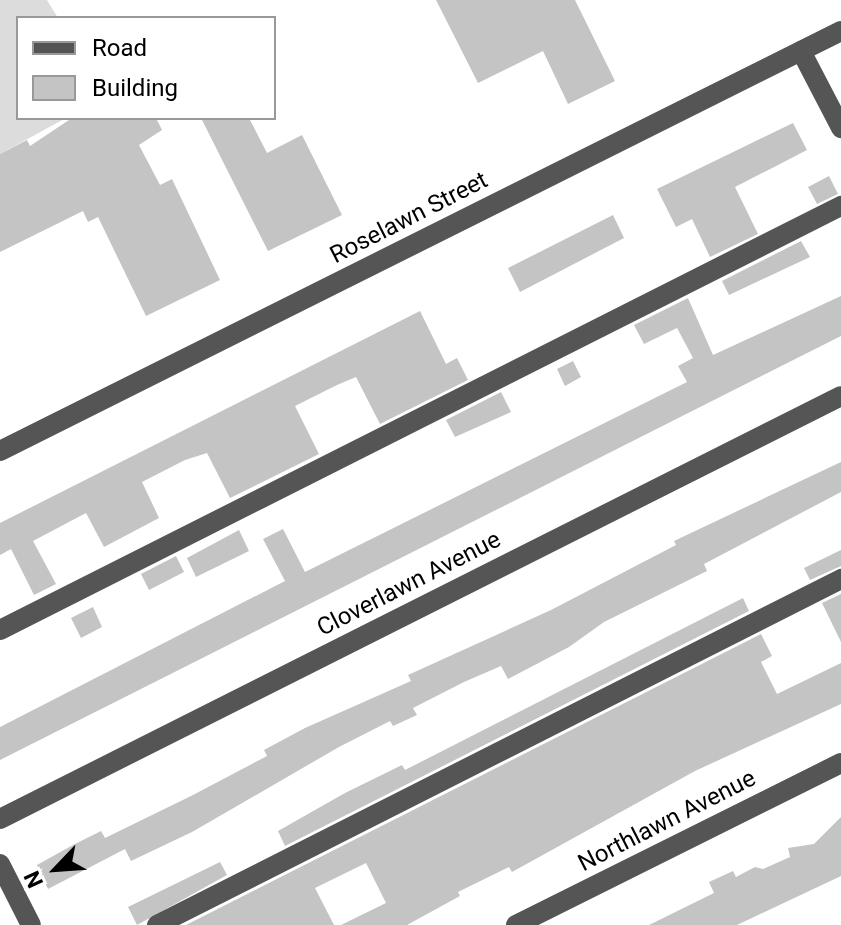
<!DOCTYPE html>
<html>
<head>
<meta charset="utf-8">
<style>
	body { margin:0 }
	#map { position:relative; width:841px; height:925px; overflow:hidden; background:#fff; font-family:Roboto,sans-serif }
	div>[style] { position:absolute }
	.green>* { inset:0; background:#dcdcdc }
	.building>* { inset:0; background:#c4c4c4 }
	.minor>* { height:20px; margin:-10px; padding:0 10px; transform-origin:10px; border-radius:10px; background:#555 }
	span { translate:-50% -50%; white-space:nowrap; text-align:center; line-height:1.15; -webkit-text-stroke:7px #fff; paint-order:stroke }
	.street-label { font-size:24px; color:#000 }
	.legend { position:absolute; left:16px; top:16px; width:260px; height:104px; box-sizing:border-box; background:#fff; border:2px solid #999; margin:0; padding:10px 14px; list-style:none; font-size:24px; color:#000 }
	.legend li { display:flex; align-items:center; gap:16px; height:40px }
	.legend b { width:40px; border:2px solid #999 }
	.north { position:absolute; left:16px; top:829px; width:80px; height:80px; -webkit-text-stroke:6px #fff; paint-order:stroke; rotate:245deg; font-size:22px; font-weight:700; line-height:32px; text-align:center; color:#000 }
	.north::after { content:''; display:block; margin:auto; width:28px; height:36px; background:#000; clip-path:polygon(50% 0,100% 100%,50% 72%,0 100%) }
</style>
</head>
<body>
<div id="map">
	<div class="green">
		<i style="clip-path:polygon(0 0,47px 0,58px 18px,18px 18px,18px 118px,66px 118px,0 154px)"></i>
	</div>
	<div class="building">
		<i style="clip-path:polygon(436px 0,575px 0,615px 81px,568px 104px,543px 51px,478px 83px)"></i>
		<i style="clip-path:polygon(72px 118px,156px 118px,162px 130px,139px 145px,160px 185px,172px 179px,220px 280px,146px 316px,98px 217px,88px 222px,83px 211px,0 252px,0 154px,27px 140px,30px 146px)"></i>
		<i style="clip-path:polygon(201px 118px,249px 118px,267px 153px,302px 135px,342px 215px,268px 251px)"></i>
		<i style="clip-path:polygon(793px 123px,807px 150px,735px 187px,758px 234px,710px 257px,692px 219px,676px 227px,657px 189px)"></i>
		<i style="clip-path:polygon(829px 176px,838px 194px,817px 204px,808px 187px)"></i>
		<i style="clip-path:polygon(613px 215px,624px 238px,520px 292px,508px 268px)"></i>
		<i style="clip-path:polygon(801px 241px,810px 257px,729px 295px,722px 281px)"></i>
		<i style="clip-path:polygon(841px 296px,841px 336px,0 760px,0 727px,285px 581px,263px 539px,283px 529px,305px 572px,687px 382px,678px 366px,693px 358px,677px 328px,644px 344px,634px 325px,688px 298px,713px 355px)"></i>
		<i style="clip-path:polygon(420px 311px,446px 364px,457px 358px,468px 380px,380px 424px,356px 377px,337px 385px,295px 406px,319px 454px,230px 498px,207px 453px,185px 460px,142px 482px,159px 518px,104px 547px,86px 513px,33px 541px,56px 584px,34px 595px,11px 549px,0 555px,0 523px)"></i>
		<i style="clip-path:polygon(573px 361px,581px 377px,565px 386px,557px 369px)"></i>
		<i style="clip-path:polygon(501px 392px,511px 412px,455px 437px,446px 420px)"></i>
		<i style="clip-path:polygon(841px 462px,841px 492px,704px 564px,707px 571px,604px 622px,569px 647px,508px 679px,501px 666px,464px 682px,413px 708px,417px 715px,393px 726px,390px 721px,339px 747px,192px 832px,131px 861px,125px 849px,48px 889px,37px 865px,73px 845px,101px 831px,105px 838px,193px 795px,267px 756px,264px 750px,305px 728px,411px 681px,408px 675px,551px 610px,676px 545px,674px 541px)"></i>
		<i style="clip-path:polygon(239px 530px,249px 551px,196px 577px,187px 558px)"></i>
		<i style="clip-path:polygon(841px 550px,841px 566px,810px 580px,804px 568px)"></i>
		<i style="clip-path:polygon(176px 556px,184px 572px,149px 590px,141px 574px)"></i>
		<i style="clip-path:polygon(841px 594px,841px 642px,822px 603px)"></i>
		<i style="clip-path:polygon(743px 598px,749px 611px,285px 846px,278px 831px,345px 793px,402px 765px,405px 770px)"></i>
		<i style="clip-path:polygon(93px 607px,102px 627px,81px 638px,71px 618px)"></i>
		<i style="clip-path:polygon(761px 634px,772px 656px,761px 662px,777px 694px,841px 663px,841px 704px,695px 771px,512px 872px,509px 867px,458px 892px,460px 896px,407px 925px,341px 925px,386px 903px,366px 863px,315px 888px,334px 925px,186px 925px)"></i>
		<i style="clip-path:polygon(841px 817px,841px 876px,737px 925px,649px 925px,714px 893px,709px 882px,733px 871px,736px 877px,755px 867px,763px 869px,790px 857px,788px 848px,814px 844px)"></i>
		<i style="clip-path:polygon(220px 862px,227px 875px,137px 925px,128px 907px)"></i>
	</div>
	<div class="minor">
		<i style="left:801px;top:51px;width:87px;rotate:62.5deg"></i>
		<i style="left:0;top:451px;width:940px;rotate:-26.54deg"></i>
		<i style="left:0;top:630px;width:942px;rotate:-26.76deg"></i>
		<i style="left:0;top:819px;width:941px;rotate:-26.7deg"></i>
		<i style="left:0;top:864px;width:68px;rotate:63.1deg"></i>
		<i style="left:157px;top:925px;width:767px;rotate:-26.83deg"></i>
		<i style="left:516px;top:925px;width:363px;rotate:-26.5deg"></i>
	</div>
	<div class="street-label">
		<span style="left:409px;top:218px;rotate:-27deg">Roselawn Street</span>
		<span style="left:409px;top:584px;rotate:-27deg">Cloverlawn Avenue</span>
		<span style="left:667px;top:821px;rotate:-27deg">Northlawn Avenue</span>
	</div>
	<ul class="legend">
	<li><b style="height:10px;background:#555"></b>Road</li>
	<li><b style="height:22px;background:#c4c4c4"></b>Building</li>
	</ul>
	<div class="north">N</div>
</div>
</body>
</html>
